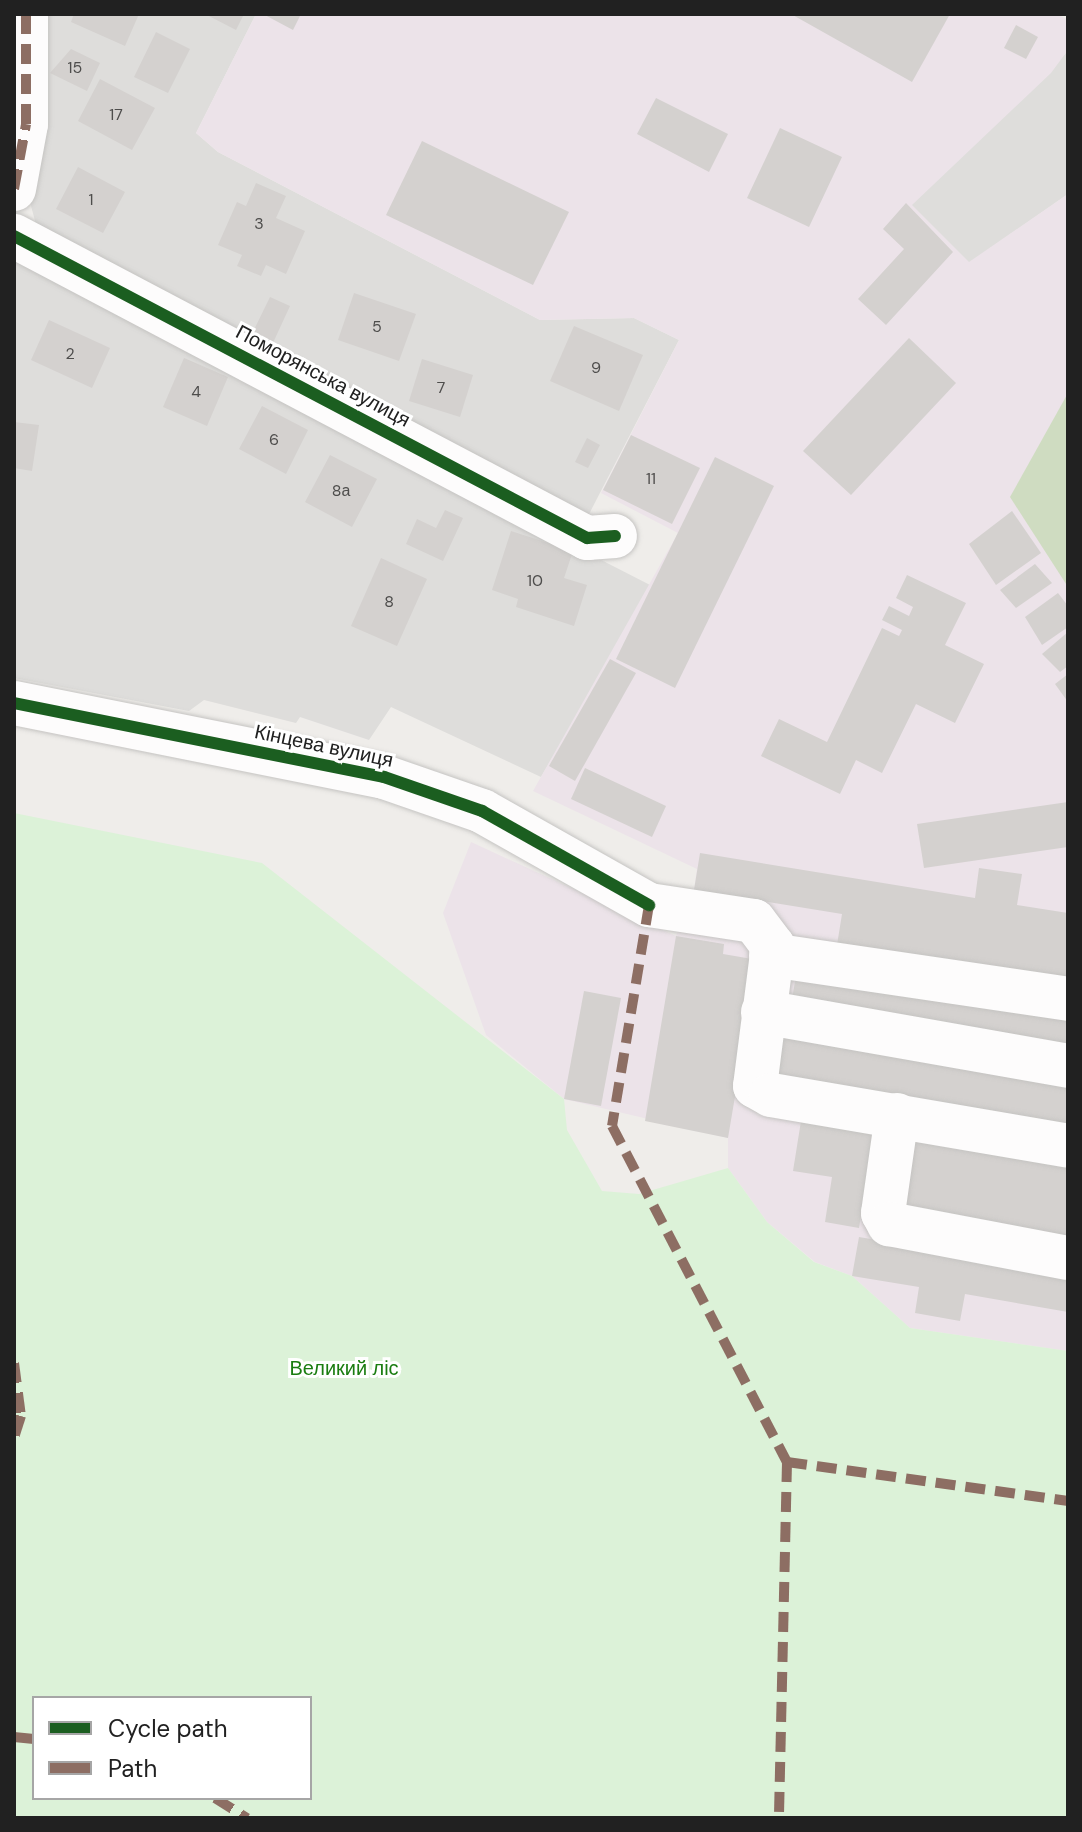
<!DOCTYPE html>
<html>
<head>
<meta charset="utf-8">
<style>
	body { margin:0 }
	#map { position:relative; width:1082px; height:1832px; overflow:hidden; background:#efedea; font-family:"DM Sans",sans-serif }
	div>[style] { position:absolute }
	.residential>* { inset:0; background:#dedddb }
	.industrial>* { inset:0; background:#ece3e9 }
	.forest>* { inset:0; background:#cfdcc1 }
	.park>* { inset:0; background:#dcf2d8 }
	.building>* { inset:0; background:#d4d1cf }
	.roads { filter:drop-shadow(0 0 2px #c5c4c2) drop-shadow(0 0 2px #c5c4c2) }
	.minor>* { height:44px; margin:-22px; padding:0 22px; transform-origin:22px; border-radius:22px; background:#fdfcfc }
	.quiet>* { height:10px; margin-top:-5px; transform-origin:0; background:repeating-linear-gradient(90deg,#8d6e63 0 20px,transparent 0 30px) }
	.cycleway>* { height:12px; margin:-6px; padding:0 6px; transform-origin:6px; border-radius:6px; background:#1b5e20 }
	span { translate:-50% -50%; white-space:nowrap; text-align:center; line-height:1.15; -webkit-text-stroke:6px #fff; paint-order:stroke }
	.number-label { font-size:16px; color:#4e4d4c }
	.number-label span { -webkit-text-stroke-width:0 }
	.street-label { font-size:20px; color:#212121 }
	.park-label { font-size:20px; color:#1a7d11 }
	.frame { position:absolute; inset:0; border:16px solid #212121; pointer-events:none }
	.legend { position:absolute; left:32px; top:1696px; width:280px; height:104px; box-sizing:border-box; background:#fff; border:2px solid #a6a6a6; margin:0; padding:10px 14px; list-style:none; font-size:24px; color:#212121 }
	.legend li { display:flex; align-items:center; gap:16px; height:40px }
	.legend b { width:40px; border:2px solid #a6a6a6 }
</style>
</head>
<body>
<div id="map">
	<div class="residential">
		<i style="clip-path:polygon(45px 14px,256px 14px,196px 133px,218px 152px,540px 320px,634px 318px,679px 340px,587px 518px,38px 232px,27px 191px)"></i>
		<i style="clip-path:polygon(1068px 51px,1068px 194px,969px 263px,911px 205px)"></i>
		<i style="clip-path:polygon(14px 259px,652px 586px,541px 777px,391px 707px,369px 740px,300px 717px,296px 723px,204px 700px,189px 711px,14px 678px)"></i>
	</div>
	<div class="industrial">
		<i style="clip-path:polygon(256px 14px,1057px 14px,1068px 20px,1068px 50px,1051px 73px,912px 205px,969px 262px,1068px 194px,1068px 1351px,910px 1328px,852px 1276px,815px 1262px,767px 1222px,728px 1168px,728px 1138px,564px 1099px,486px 1035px,443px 913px,471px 842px,676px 936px,694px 890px,697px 869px,533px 791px,678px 533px,601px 493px,679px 340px,634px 318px,540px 320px,218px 152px,196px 133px)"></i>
	</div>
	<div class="forest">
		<i style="clip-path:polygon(1068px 393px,1068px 587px,1010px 497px)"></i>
	</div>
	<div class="park">
		<i style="clip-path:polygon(evenodd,14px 813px,262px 863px,564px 1099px,567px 1130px,602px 1191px,639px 1194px,728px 1168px,767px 1222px,814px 1262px,852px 1276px,910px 1328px,1068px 1351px,1068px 1818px,14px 1818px,14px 813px,34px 1698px,310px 1698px,310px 1798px,34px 1798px,34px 1698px)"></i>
	</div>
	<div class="building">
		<i style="clip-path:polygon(74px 14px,139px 14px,125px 46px,71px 22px)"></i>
		<i style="clip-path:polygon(205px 14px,244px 14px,236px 30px)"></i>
		<i style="clip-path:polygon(263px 14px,301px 14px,293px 30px)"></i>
		<i style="clip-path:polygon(791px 14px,950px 14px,912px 82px)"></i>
		<i style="clip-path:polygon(1016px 25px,1038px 37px,1026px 59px,1004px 48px)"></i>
		<i style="clip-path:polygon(156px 32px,190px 49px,168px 93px,134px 77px)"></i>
		<i style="clip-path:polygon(71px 49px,100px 63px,87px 91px,50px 73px)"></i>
		<i style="clip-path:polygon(100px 79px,155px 108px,132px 150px,78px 121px)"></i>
		<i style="clip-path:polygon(656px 98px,728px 134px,709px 172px,637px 134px)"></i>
		<i style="clip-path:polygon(780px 128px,842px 157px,809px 227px,747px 198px)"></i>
		<i style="clip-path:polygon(422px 141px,569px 212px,533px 285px,386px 215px)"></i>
		<i style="clip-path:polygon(78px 167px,125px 192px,103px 233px,56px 209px)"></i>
		<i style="clip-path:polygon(256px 183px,286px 196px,276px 218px,305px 231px,286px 274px,266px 265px,261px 276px,237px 266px,242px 255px,218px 245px,237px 202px,246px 206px)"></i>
		<i style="clip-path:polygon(906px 203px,953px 252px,886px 325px,858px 299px,904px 249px,883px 229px)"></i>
		<i style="clip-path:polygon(354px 293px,416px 314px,399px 361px,338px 340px)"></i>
		<i style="clip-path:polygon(270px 297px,290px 306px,272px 345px,251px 336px)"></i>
		<i style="clip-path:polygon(49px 320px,110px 348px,92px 388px,31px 360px)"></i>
		<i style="clip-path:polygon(574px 326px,643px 355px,619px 411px,550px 381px)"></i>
		<i style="clip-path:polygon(909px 338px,956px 383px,851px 495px,803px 451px)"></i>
		<i style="clip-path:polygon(184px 358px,228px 377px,207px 426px,163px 407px)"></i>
		<i style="clip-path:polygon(422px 359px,473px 375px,460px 417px,409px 401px)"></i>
		<i style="clip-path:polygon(262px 406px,308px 430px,286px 474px,239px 449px)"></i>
		<i style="clip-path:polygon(14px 422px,39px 425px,32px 471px,14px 468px)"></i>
		<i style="clip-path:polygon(631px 435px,700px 468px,672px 524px,603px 490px)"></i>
		<i style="clip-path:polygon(587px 438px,600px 445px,588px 468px,575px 462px)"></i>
		<i style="clip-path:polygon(330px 455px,377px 479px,352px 527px,305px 502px)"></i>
		<i style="clip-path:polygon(715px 457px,774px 486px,675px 688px,616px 659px)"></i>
		<i style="clip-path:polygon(445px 510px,463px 518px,443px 561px,406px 544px,417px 519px,436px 528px)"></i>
		<i style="clip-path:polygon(1012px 511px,1041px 553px,996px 585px,969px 544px)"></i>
		<i style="clip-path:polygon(511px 531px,573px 551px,564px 578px,587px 585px,574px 626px,516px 607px,518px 599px,492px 590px)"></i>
		<i style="clip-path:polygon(381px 558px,427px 579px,397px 646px,351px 626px)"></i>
		<i style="clip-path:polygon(1035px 564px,1052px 583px,1016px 608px,1000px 590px)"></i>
		<i style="clip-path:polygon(907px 575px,966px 603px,945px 645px,984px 664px,955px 723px,916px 704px,882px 773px,856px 760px,840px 794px,761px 756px,779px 719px,827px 742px,882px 628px,899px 636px,902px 630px,882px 620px,889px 606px,909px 616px,913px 607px,896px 598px)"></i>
		<i style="clip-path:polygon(1058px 593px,1068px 606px,1068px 627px,1042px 645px,1025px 617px)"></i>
		<i style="clip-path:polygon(1068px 632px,1068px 666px,1060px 672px,1042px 654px)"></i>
		<i style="clip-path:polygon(610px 659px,636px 673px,575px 781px,549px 766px)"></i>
		<i style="clip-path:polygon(1068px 674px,1068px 702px,1055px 684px)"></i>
		<i style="clip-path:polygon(585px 768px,666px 806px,652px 837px,571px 799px)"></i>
		<i style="clip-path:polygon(1068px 802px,1068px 847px,924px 868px,917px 824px)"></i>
		<i style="clip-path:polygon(700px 853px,975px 898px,979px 868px,1022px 874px,1017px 905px,1068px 913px,1068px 983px,837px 945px,842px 914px,694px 890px)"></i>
		<i style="clip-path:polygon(676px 936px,724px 944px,723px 954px,758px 960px,728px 1138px,645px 1121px)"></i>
		<i style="clip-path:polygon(797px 970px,1068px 1015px,1068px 1051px,791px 1005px)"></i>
		<i style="clip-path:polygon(584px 991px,621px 998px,601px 1106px,564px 1099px)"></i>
		<i style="clip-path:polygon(778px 1029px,1068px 1080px,1068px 1130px,769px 1077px)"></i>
		<i style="clip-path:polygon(801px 1121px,875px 1133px,859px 1228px,825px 1222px,832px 1177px,793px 1171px)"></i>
		<i style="clip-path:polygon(904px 1139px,1068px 1167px,1068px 1238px,892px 1208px)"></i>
		<i style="clip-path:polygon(859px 1237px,1068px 1273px,1068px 1312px,965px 1294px,960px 1321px,915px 1313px,919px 1287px,852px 1276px)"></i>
	</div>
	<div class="roads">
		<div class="minor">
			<i style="left:14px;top:189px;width:66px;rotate:-79.5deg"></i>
			<i style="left:26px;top:124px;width:110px;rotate:-90deg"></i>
			<i style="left:14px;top:236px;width:648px;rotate:27.79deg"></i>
			<i style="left:587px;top:538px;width:28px;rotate:-4deg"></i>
			<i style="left:14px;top:703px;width:377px;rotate:11.3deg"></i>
			<i style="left:384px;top:777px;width:104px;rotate:19.1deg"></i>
			<i style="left:482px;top:811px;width:192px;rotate:29.4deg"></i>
			<i style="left:649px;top:905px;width:106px;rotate:8.7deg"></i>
			<i style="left:754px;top:921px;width:31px;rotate:53deg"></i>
			<i style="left:773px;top:946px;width:141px;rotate:97.3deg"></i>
			<i style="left:755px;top:1086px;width:18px;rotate:29deg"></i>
			<i style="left:771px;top:1095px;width:301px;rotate:9.7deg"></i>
			<i style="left:771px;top:955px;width:300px;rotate:8.4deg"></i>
			<i style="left:763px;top:1012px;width:310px;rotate:10deg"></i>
			<i style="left:897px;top:1115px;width:99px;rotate:98.1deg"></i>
			<i style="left:883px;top:1213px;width:13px;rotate:61deg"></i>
			<i style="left:889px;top:1224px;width:182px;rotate:10.8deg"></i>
		</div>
	</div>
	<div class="quiet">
		<i style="left:14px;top:189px;width:66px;rotate:-79.5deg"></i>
		<i style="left:26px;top:124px;width:110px;rotate:-90deg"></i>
		<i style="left:649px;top:905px;width:224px;rotate:99.5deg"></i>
		<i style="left:612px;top:1126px;width:379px;rotate:62.5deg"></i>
		<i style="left:787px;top:1462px;width:356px;rotate:91.3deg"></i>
		<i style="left:14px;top:1363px;width:53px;rotate:82.5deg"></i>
		<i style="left:21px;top:1416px;width:23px;rotate:108deg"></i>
		<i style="left:787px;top:1462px;width:284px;rotate:7.9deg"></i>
		<i style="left:14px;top:1737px;width:20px;rotate:6deg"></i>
		<i style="left:215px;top:1798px;width:38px;rotate:32deg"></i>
	</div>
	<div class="cycleway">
		<i style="left:14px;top:236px;width:648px;rotate:27.79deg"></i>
		<i style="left:587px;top:538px;width:28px;rotate:-4deg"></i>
		<i style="left:14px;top:703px;width:377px;rotate:11.3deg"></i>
		<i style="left:384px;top:777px;width:104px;rotate:19.1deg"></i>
		<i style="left:482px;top:811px;width:192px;rotate:29.4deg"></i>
	</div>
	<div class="number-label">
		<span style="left:75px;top:68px">15</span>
		<span style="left:116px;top:115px">17</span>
		<span style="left:91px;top:200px">1</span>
		<span style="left:259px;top:224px">3</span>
		<span style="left:377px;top:327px">5</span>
		<span style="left:70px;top:354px">2</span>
		<span style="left:596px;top:368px">9</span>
		<span style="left:441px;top:388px">7</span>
		<span style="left:196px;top:392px">4</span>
		<span style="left:274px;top:440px">6</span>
		<span style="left:651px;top:479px">11</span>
		<span style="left:341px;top:491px">8а</span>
		<span style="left:535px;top:581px">10</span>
		<span style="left:389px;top:602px">8</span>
	</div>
	<div class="street-label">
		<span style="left:323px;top:376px;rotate:28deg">Поморянська вулиця</span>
		<span style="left:324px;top:746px;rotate:12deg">Кінцева вулиця</span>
	</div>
	<div class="park-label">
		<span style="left:344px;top:1368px">Великий ліс</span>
	</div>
	<div class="frame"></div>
	<ul class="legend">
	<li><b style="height:10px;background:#1b5e20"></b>Cycle path</li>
	<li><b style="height:10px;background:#8d6e63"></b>Path</li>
	</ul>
</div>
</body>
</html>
